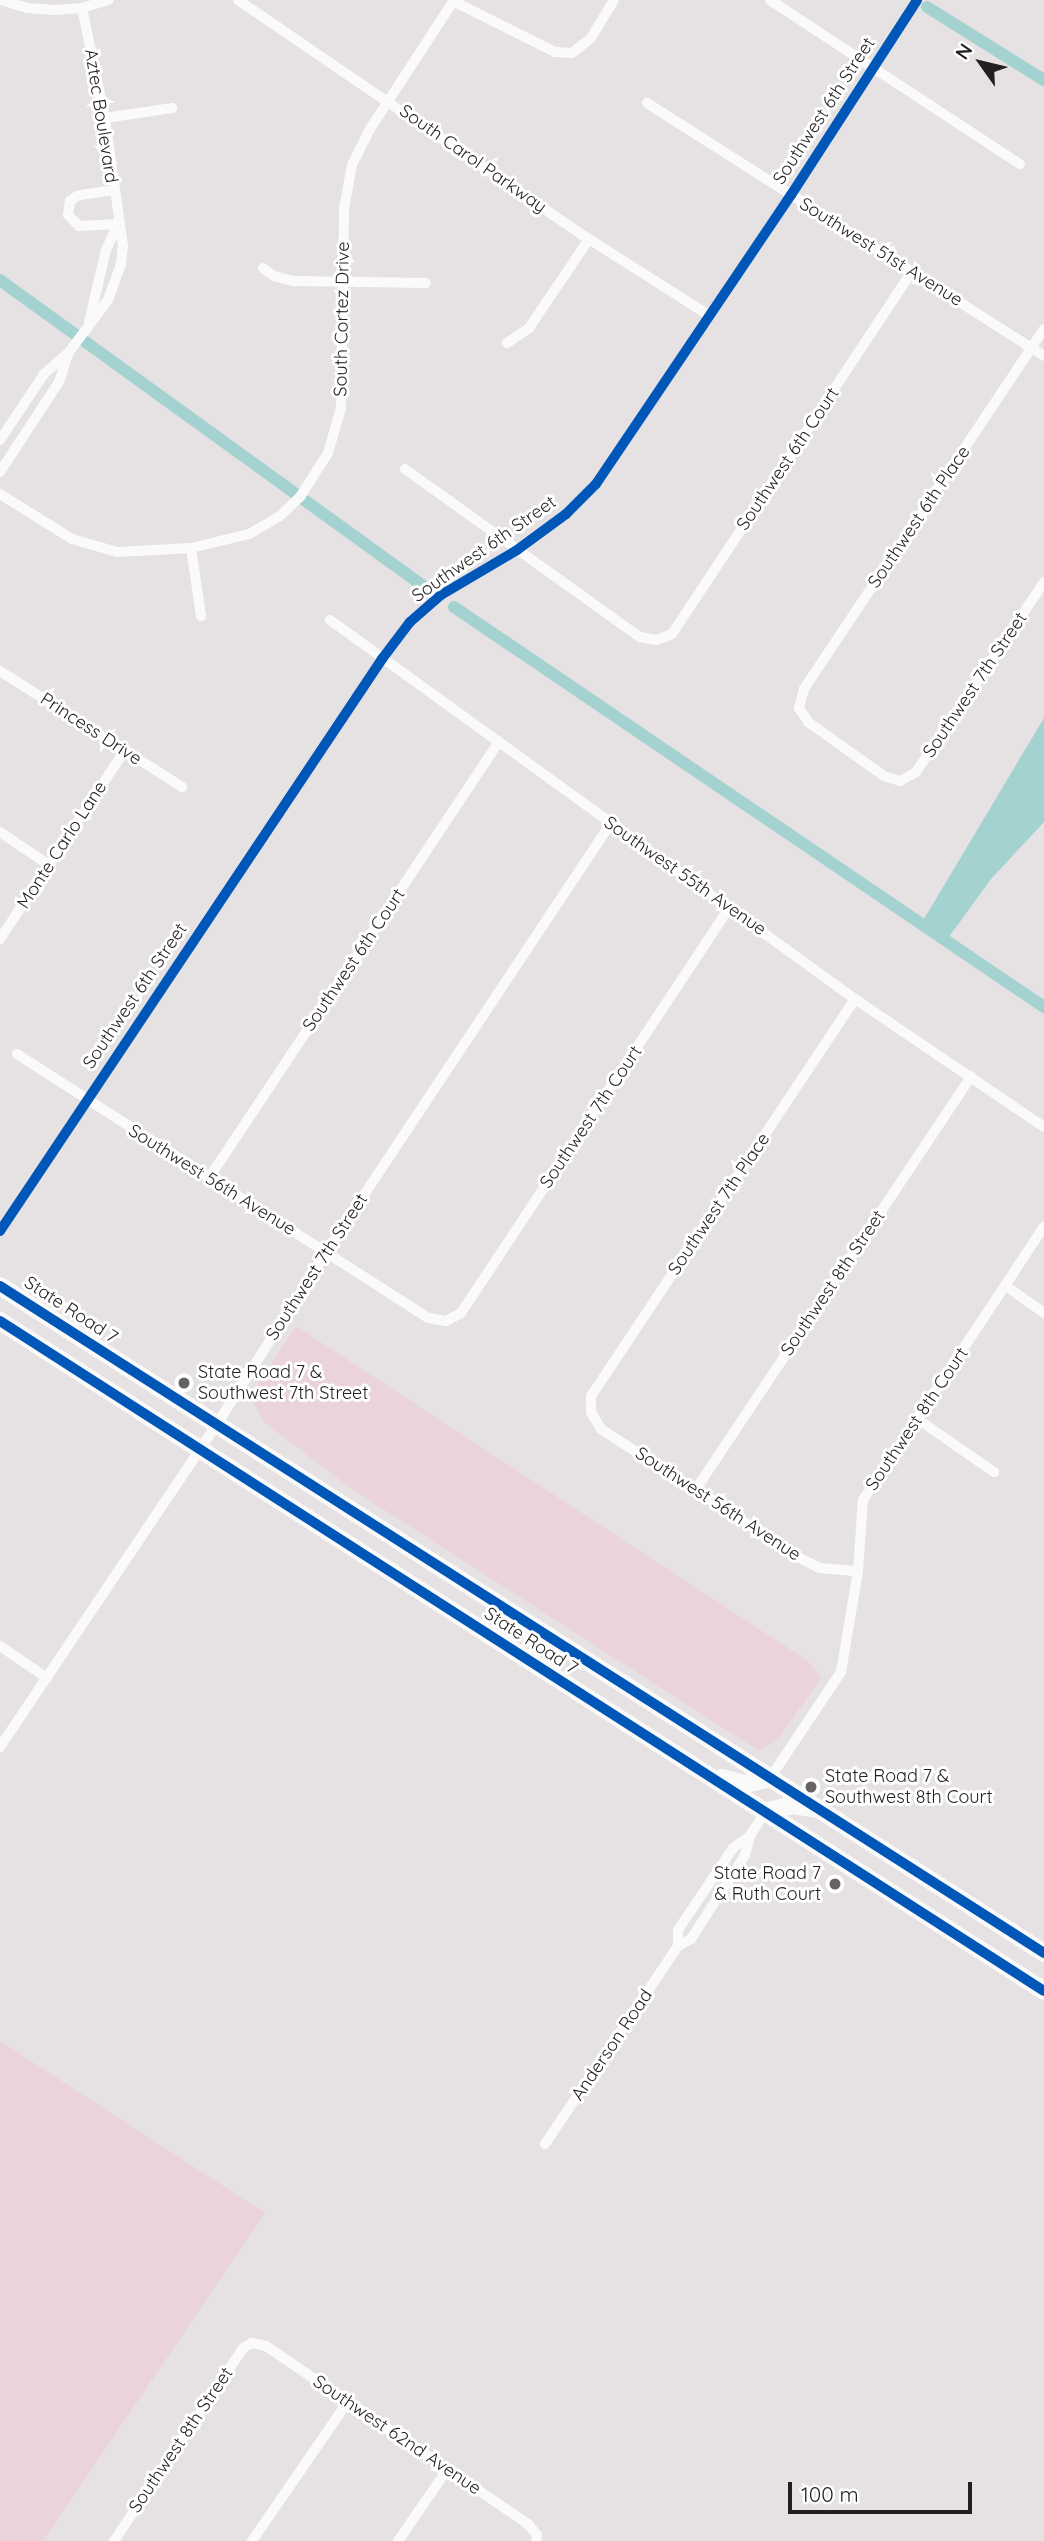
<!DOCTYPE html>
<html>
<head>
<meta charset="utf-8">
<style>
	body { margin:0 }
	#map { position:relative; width:1044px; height:2541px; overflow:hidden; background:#e6e1e3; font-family:Quicksand,sans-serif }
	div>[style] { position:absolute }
	.green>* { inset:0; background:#ead4da }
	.water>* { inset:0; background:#a4d2d1 }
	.canal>* { height:12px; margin:-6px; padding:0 6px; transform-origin:6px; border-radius:6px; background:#a4d2d1 }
	.street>* { height:10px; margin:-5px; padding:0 5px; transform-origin:5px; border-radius:5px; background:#fbfafb }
	.primary>* { height:18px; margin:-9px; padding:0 9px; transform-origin:9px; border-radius:9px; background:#fbfafb }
	.cycleway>* { height:10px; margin:-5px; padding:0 5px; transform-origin:5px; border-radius:5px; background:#0057b8 }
	.dots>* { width:19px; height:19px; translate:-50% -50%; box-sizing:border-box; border:4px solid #fff; border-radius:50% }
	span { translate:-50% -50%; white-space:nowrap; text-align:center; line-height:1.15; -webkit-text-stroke:6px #fff; paint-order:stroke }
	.street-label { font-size:18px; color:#221f20 }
	.poi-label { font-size:18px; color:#221f20 }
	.left { translate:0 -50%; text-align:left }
	.right { translate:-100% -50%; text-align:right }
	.north { position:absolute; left:946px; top:28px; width:70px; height:70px; -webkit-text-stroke:5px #fff; paint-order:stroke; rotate:304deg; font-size:19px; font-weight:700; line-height:28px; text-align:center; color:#221f20 }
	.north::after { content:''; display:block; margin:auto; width:24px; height:32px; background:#221f20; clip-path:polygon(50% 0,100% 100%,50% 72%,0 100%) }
	.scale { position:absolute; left:788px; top:2482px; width:184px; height:32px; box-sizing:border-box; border:4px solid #221f20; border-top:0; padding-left:9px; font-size:21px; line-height:24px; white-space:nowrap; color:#221f20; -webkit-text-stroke:5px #fff; paint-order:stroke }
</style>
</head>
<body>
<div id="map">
	<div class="green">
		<i style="clip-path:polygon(296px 1326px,808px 1661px,821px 1678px,779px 1738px,759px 1751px,352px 1489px,266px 1424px,250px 1397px)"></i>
		<i style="clip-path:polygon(0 2041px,265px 2213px,43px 2541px,0 2541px)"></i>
	</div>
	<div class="water">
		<i style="clip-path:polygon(1044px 718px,1044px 822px,991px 879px,946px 941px,921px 924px)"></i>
	</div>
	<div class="canal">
		<i style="left:927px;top:7px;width:138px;rotate:32deg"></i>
		<i style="left:0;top:280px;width:526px;rotate:35.87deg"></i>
		<i style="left:454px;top:607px;width:713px;rotate:34.14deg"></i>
	</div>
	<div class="street">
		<i style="left:1px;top:0;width:27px;rotate:17deg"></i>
		<i style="left:27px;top:8px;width:28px;rotate:4deg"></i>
		<i style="left:55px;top:10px;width:27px;rotate:-4deg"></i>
		<i style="left:82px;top:8px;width:28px;rotate:-17deg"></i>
		<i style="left:238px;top:0;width:425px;rotate:34.3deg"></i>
		<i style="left:589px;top:239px;width:143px;rotate:32.5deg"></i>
		<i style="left:770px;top:0;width:299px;rotate:33.3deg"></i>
		<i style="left:453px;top:1px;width:114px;rotate:26.6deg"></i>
		<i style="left:555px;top:52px;width:17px;rotate:3deg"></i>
		<i style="left:572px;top:53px;width:24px;rotate:-38deg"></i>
		<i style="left:591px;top:38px;width:44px;rotate:-58.8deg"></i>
		<i style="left:647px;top:103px;width:471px;rotate:32.5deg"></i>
		<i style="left:105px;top:118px;width:68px;rotate:-8.5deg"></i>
		<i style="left:113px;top:190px;width:36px;rotate:171deg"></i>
		<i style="left:77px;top:196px;width:9px;rotate:144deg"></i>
		<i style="left:70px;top:201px;width:14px;rotate:98deg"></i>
		<i style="left:68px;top:215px;width:16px;rotate:45deg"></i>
		<i style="left:79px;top:226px;width:39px;rotate:-3deg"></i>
		<i style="left:263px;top:268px;width:14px;rotate:36deg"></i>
		<i style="left:274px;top:276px;width:20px;rotate:15deg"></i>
		<i style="left:293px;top:281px;width:133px;rotate:0.9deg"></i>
		<i style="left:89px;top:322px;width:74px;rotate:-76.7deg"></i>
		<i style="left:106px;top:250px;width:29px;rotate:-65deg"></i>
		<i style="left:1044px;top:329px;width:433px;rotate:123.7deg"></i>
		<i style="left:804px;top:689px;width:20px;rotate:105deg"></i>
		<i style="left:799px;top:708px;width:17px;rotate:57deg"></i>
		<i style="left:808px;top:722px;width:93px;rotate:35.4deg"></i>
		<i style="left:884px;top:776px;width:17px;rotate:17deg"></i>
		<i style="left:900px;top:781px;width:18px;rotate:-29deg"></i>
		<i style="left:916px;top:772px;width:229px;rotate:-56deg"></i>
		<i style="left:507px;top:343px;width:27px;rotate:-34deg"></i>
		<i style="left:529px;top:328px;width:107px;rotate:-56deg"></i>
		<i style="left:0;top:440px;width:79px;rotate:-56.3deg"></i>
		<i style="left:44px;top:374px;width:33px;rotate:-41deg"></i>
		<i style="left:69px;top:352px;width:65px;rotate:-53.1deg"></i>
		<i style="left:108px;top:300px;width:38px;rotate:-70deg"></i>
		<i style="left:121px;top:264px;width:18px;rotate:-84deg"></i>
		<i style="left:123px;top:246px;width:129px;rotate:-98deg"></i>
		<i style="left:105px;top:118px;width:112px;rotate:-101.8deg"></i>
		<i style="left:405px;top:469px;width:289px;rotate:35.6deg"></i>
		<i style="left:640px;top:637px;width:17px;rotate:10deg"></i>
		<i style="left:657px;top:640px;width:16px;rotate:-22deg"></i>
		<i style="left:672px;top:634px;width:434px;rotate:-56.5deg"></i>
		<i style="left:0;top:472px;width:108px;rotate:-56.8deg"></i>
		<i style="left:59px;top:382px;width:29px;rotate:-72deg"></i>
		<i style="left:0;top:494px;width:85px;rotate:32deg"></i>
		<i style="left:72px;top:539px;width:47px;rotate:16.1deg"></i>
		<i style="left:117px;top:552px;width:74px;rotate:-3.1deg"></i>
		<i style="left:191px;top:548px;width:60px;rotate:-13.6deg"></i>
		<i style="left:249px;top:534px;width:34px;rotate:-30deg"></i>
		<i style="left:279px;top:517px;width:29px;rotate:-44deg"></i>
		<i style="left:300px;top:497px;width:52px;rotate:-57.5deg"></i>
		<i style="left:328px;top:453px;width:47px;rotate:-73.9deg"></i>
		<i style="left:341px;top:408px;width:199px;rotate:-89.1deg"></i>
		<i style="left:344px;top:209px;width:45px;rotate:-79.7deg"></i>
		<i style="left:352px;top:165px;width:40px;rotate:-63.4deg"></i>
		<i style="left:370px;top:129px;width:154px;rotate:-56.9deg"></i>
		<i style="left:191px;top:548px;width:69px;rotate:81.6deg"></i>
		<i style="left:330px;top:620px;width:648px;rotate:35.83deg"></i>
		<i style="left:855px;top:999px;width:228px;rotate:34.1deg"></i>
		<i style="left:0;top:671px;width:216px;rotate:32.5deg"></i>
		<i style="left:0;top:832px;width:59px;rotate:34deg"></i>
		<i style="left:0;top:939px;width:227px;rotate:-56.5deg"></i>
		<i style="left:855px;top:999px;width:477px;rotate:123.6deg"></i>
		<i style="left:591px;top:1396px;width:16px;rotate:90deg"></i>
		<i style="left:591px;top:1412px;width:20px;rotate:60deg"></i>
		<i style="left:601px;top:1429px;width:237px;rotate:33deg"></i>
		<i style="left:800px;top:1558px;width:22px;rotate:27deg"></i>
		<i style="left:820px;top:1568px;width:38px;rotate:5deg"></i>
		<i style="left:17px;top:1054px;width:489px;rotate:32.7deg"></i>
		<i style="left:429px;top:1318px;width:17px;rotate:10deg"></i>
		<i style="left:446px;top:1321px;width:17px;rotate:-28deg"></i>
		<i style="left:461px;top:1313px;width:487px;rotate:-56.5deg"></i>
		<i style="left:209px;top:1178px;width:522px;rotate:-56.4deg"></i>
		<i style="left:0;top:1231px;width:688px;rotate:-56.26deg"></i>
		<i style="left:382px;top:659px;width:46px;rotate:-52.9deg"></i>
		<i style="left:410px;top:622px;width:41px;rotate:-41.1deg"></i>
		<i style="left:441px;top:595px;width:88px;rotate:-30.6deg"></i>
		<i style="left:517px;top:550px;width:61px;rotate:-36.3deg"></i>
		<i style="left:566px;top:514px;width:42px;rotate:-45deg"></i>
		<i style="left:596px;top:484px;width:349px;rotate:-56deg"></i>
		<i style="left:791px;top:195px;width:232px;rotate:-57.1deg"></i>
		<i style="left:1006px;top:1286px;width:47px;rotate:35.4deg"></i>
		<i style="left:916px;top:1418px;width:95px;rotate:34.7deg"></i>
		<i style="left:696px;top:1489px;width:496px;rotate:-56.3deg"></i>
		<i style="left:0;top:1646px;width:57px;rotate:34.2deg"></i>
		<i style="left:0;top:1747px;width:389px;rotate:-56.1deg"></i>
		<i style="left:217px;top:1424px;width:204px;rotate:-57.6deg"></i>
		<i style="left:326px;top:1252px;width:515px;rotate:-56.4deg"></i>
		<i style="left:770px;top:1778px;width:128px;rotate:-56.2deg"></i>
		<i style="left:841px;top:1672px;width:102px;rotate:-80.4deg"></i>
		<i style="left:858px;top:1571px;width:71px;rotate:-86deg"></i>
		<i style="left:863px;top:1500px;width:328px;rotate:-56.5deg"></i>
		<i style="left:678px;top:1946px;width:16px;rotate:-90deg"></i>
		<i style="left:678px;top:1930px;width:99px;rotate:-56.1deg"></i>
		<i style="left:733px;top:1848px;width:21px;rotate:-35deg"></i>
		<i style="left:545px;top:2144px;width:239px;rotate:-56.1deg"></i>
		<i style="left:678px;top:1946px;width:15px;rotate:-28deg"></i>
		<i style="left:691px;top:1939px;width:100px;rotate:-57.3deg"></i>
		<i style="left:745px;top:1855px;width:20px;rotate:-75deg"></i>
		<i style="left:750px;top:1836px;width:28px;rotate:-58deg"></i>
		<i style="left:114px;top:2541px;width:232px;rotate:-56.2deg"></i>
		<i style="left:243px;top:2348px;width:10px;rotate:-29deg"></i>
		<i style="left:252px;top:2343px;width:14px;rotate:12deg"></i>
		<i style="left:266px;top:2346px;width:317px;rotate:34.2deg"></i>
		<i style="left:528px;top:2524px;width:14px;rotate:51deg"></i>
		<i style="left:537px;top:2535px;width:6px;rotate:99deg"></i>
		<i style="left:252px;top:2541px;width:168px;rotate:-55.5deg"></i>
		<i style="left:398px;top:2541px;width:86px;rotate:-55.4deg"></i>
	</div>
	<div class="primary">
		<i style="left:0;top:1286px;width:1239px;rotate:32.57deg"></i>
		<i style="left:0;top:1321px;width:1240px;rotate:32.69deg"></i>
		<i style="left:722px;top:1778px;width:24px;rotate:15deg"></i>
		<i style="left:745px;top:1784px;width:26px;rotate:-13deg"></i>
		<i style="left:765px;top:1812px;width:29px;rotate:-14deg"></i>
		<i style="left:793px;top:1805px;width:20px;rotate:9deg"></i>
	</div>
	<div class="cycleway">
		<i style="left:0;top:1231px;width:688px;rotate:-56.26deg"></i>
		<i style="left:382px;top:659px;width:46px;rotate:-52.9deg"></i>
		<i style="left:410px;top:622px;width:41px;rotate:-41.1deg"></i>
		<i style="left:441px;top:595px;width:88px;rotate:-30.6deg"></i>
		<i style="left:517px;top:550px;width:61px;rotate:-36.3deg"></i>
		<i style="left:566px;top:514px;width:42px;rotate:-45deg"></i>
		<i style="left:596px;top:484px;width:349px;rotate:-56deg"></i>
		<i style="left:791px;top:195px;width:232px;rotate:-57.1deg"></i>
		<i style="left:0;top:1286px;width:1239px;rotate:32.57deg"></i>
		<i style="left:0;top:1321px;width:1240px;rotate:32.69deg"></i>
	</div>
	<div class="dots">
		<i style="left:184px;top:1383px;background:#676364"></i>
		<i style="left:811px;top:1787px;background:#676364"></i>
		<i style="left:835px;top:1884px;background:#676364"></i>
	</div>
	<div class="street-label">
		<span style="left:824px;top:111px;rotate:-57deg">Southwest 6th Street</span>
		<span style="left:101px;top:116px;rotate:81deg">Aztec Boulevard</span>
		<span style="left:473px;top:159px;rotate:35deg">South Carol Parkway</span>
		<span style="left:881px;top:252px;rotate:32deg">Southwest 51st Avenue</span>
		<span style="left:342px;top:319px;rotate:-89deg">South Cortez Drive</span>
		<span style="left:788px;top:459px;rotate:-56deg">Southwest 6th Court</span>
		<span style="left:919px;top:517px;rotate:-56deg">Southwest 6th Place</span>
		<span style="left:484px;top:549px;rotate:-35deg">Southwest 6th Street</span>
		<span style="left:975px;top:685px;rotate:-56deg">Southwest 7th Street</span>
		<span style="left:91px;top:729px;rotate:33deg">Princess Drive</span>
		<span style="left:62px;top:845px;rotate:-57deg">Monte Carlo Lane</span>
		<span style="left:685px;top:876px;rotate:35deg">Southwest 55th Avenue</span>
		<span style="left:354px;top:960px;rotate:-56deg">Southwest 6th Court</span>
		<span style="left:135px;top:996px;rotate:-56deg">Southwest 6th Street</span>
		<span style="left:591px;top:1117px;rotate:-56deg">Southwest 7th Court</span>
		<span style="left:212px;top:1180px;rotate:32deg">Southwest 56th Avenue</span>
		<span style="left:719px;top:1204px;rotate:-56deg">Southwest 7th Place</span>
		<span style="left:317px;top:1267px;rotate:-57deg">Southwest 7th Street</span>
		<span style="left:833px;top:1283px;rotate:-56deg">Southwest 8th Street</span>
		<span style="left:71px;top:1310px;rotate:33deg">State Road 7</span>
		<span style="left:917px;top:1419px;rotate:-56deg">Southwest 8th Court</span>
		<span style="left:718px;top:1504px;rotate:33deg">Southwest 56th Avenue</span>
		<span style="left:531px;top:1641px;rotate:33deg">State Road 7</span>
		<span style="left:612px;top:2045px;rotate:-56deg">Anderson Road</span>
		<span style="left:397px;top:2435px;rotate:34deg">Southwest 62nd Avenue</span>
		<span style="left:181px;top:2440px;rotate:-56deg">Southwest 8th Street</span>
	</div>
	<div class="poi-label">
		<span class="left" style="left:198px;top:1383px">State Road 7 &amp;<br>Southwest 7th Street</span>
		<span class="left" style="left:825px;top:1787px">State Road 7 &amp;<br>Southwest 8th Court</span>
		<span class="right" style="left:821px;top:1884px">State Road 7<br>&amp; Ruth Court</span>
	</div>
	<div class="north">N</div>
	<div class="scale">100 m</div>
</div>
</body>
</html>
